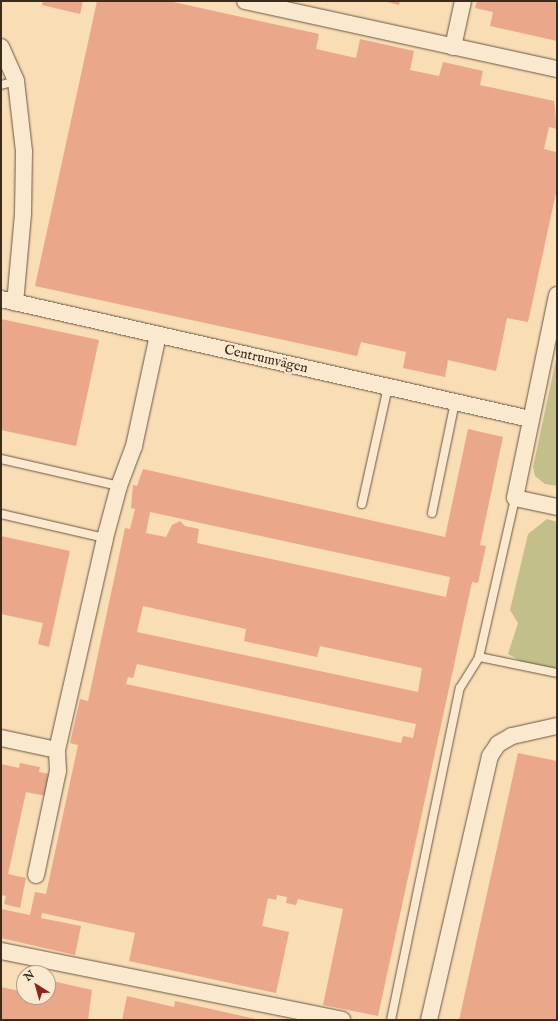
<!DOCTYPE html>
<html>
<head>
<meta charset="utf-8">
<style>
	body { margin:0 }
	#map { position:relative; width:558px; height:1021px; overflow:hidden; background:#f9ddb5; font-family:"IM FELL English",serif }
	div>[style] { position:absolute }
	.green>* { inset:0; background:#c3bf8a }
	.building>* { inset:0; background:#eaa789 }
	.roads { filter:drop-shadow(0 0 1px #695844) drop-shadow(0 0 1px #695844) }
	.service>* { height:8px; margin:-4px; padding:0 4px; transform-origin:4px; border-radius:4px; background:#fbe9cf }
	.minor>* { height:16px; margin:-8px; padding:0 8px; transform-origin:8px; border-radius:8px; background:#fbe9cf }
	span { translate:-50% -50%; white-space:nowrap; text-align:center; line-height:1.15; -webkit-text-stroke:4px #fbe9cf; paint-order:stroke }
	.street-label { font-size:14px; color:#392c1f }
	.frame { position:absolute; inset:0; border:2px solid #392c1f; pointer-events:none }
	.north { position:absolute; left:16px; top:965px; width:40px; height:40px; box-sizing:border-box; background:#fbe9cf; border:1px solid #ad9d89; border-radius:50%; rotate:323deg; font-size:11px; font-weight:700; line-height:16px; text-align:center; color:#392c1f }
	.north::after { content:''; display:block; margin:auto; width:14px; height:18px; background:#8f2418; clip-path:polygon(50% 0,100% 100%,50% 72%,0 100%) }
</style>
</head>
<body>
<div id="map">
	<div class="green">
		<i style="clip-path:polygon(557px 355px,557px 486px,545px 484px,535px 476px,533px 467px)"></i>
		<i style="clip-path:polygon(547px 519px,557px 522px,557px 669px,522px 662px,508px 654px,518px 623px,510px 610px,528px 534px)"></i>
	</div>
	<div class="building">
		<i style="clip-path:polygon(43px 1px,83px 1px,80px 14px,42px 5px)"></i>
		<i style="clip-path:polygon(97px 1px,169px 1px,319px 34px,316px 49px,356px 58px,360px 39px,414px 51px,410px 70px,439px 76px,443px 62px,483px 71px,480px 85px,554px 101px,557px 129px,549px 127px,544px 149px,556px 152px,557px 188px,528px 322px,507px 318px,496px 371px,448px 360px,445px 377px,403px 368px,406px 352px,361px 342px,357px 356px,35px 286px)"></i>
		<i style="clip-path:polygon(383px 1px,400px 1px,399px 5px)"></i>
		<i style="clip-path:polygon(477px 1px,557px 1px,557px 41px,490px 26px,493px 12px,475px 8px)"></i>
		<i style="clip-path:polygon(1px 319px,99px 340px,76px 446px,1px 430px)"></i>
		<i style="clip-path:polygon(evenodd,468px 429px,503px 437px,480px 545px,486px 546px,478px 583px,472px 582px,378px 1016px,323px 1005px,343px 909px,298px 899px,296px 905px,286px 903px,287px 897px,277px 895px,276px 900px,268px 898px,262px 926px,289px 932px,276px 993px,129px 961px,135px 933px,42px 913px,41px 918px,81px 926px,75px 955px,1px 938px,1px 909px,30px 915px,35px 892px,46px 894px,78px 745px,70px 743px,80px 699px,88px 701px,125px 528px,130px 529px,135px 509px,131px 508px,133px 485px,137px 486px,143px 469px,445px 537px,468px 429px,150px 512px,450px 577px,446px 597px,197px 543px,199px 529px,185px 526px,180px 521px,172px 525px,166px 537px,146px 533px,150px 512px,468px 429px,143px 606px,246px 629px,244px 641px,317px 657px,320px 646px,422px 668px,418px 692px,137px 632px,143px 606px,468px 429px,137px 664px,416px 724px,413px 738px,403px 736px,401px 743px,126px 684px,128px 677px,133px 678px,137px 664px)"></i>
		<i style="clip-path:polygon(1px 536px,70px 551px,49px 647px,38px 644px,43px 623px,1px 614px)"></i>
		<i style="clip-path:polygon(518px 753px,557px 761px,557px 1020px,459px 1020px)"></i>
		<i style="clip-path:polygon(20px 763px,40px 767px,39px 772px,51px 774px,46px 796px,26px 792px,8px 874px,26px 878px,20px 908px,4px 904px,6px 896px,1px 895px,1px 764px,19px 768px)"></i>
		<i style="clip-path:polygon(48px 980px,92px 990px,88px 1020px,1px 1020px,1px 987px,24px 992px,24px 997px,48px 997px)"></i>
		<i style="clip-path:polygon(127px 996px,174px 1007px,175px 1001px,260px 1020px,122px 1020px)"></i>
	</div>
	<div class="roads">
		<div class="service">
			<i style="left:1px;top:85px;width:16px;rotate:-15deg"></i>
			<i style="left:1px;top:459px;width:121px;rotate:12.9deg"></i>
			<i style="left:362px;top:504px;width:120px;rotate:-77.5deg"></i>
			<i style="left:432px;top:513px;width:113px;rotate:-78.3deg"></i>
			<i style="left:1px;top:514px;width:107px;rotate:13deg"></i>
			<i style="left:479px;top:657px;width:80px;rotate:11.6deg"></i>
			<i style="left:391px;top:1020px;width:339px;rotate:-78.3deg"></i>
			<i style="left:460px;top:688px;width:36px;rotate:-58deg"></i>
			<i style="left:479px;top:657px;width:163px;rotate:-77.2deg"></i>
		</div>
		<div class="minor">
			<i style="left:245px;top:1px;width:319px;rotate:12.3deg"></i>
			<i style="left:1px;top:47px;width:37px;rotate:66deg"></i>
			<i style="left:16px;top:81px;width:70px;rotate:83.5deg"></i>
			<i style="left:24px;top:151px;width:63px;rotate:90.9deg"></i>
			<i style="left:23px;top:214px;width:89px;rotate:95.1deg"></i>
			<i style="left:453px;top:47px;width:47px;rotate:-77.7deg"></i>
			<i style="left:557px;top:295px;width:207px;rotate:101.7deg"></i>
			<i style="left:515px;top:498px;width:43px;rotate:12.1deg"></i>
			<i style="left:1px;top:299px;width:542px;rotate:12.78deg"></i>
			<i style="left:1px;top:738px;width:57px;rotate:12.1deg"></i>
			<i style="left:57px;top:750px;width:217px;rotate:-77.2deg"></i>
			<i style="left:105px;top:538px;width:54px;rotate:-74.9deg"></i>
			<i style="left:119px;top:486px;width:43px;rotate:-69.4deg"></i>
			<i style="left:134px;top:446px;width:114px;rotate:-77.8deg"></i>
			<i style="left:36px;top:875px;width:106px;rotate:-78.1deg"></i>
			<i style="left:58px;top:771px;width:21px;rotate:-93deg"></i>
			<i style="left:1px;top:951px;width:348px;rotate:11.4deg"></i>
			<i style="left:429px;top:1020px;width:271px;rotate:-77deg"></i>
			<i style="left:490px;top:756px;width:14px;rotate:-56deg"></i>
			<i style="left:498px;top:744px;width:16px;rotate:-30deg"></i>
			<i style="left:512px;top:736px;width:46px;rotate:-12.5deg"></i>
		</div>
	</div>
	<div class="street-label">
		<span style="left:266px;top:359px;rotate:13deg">Centrumvägen</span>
	</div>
	<div class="frame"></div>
	<div class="north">N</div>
</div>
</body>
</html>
